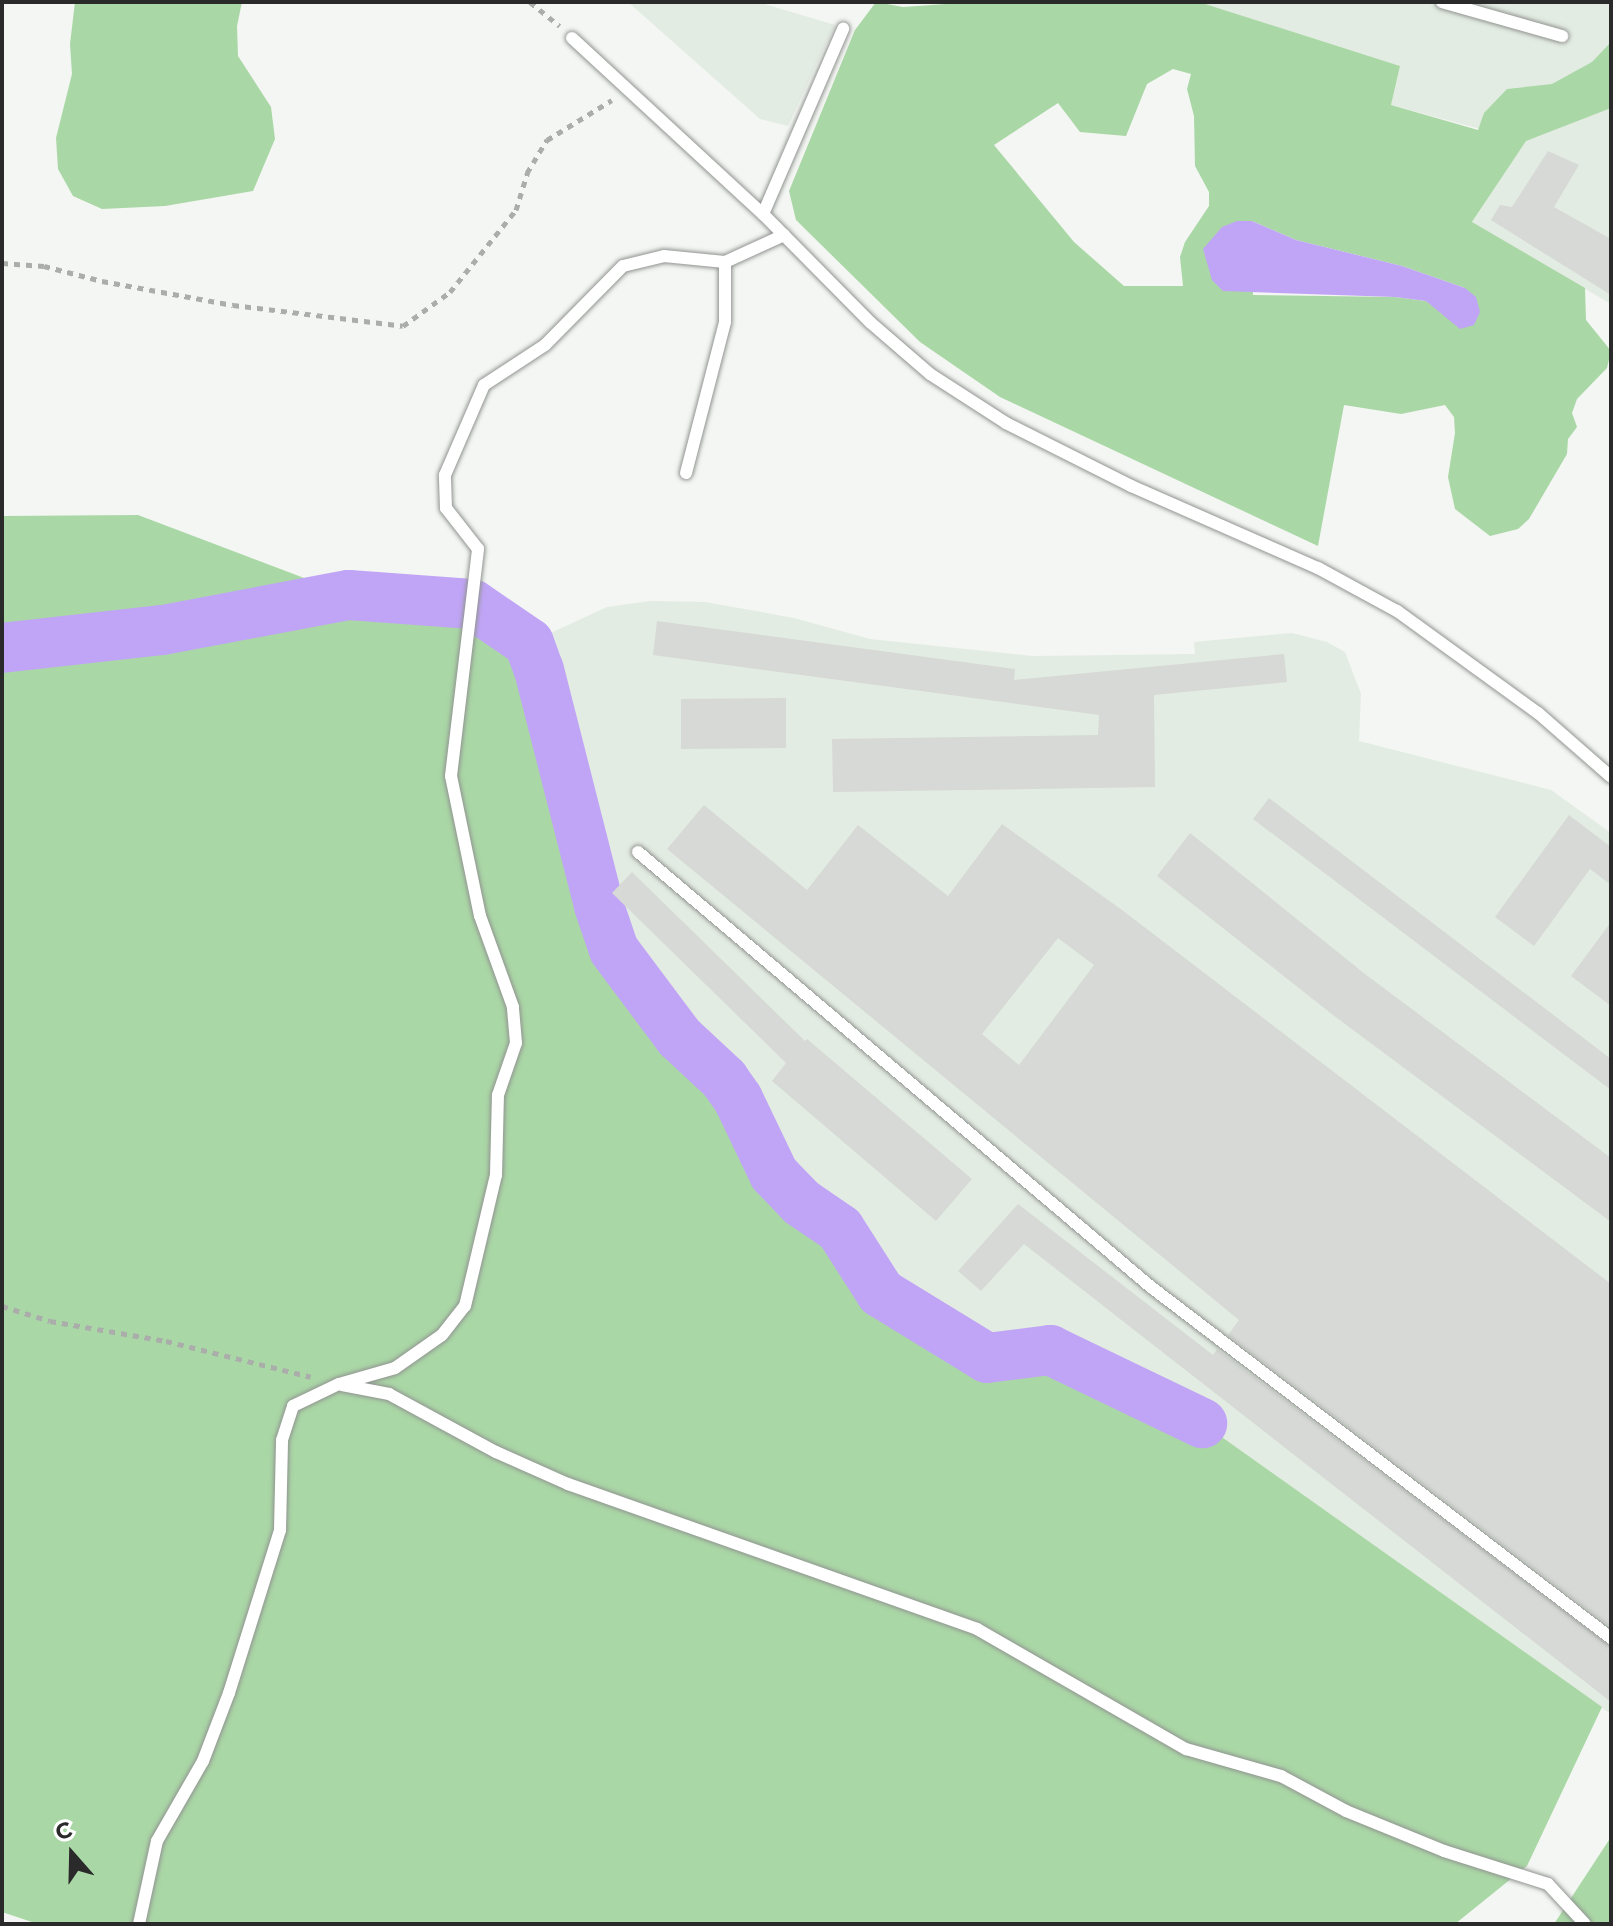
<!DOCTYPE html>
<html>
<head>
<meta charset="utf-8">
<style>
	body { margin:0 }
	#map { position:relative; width:1613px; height:1926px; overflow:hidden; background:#f3f6f2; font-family:Montserrat,sans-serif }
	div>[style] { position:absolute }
	.built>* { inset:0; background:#e3ece2 }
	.green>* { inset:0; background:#aad7a6 }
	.water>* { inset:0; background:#c0a5f6 }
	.river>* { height:50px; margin:-25px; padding:0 25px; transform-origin:25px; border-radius:25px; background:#c0a5f6 }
	.building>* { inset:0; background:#d6d9d5 }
	.path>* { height:5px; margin-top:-2.5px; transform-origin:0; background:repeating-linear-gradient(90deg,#aaadaa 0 6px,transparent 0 12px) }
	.roads { filter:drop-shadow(0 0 2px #919491) drop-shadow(0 0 2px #919491) }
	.lane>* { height:12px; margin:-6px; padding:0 6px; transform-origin:6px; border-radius:6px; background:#fff }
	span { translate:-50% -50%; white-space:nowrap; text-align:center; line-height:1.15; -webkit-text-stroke:7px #fff; paint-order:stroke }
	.frame { position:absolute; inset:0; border:4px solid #292a29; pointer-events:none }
	.north { position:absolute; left:32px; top:1814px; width:80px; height:80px; -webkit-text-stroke:6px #fff; paint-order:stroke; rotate:340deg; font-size:22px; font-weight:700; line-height:32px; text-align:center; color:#292a29 }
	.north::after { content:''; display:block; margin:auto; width:28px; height:36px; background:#292a29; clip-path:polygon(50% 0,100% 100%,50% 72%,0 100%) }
</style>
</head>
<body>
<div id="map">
	<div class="built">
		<i style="clip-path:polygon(628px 2px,758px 2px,835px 25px,788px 126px,760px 119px)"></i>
		<i style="clip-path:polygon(1199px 2px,1611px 2px,1611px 304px,1472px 223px,1525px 141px,1391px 105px,1400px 66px)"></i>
		<i style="clip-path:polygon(650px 601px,705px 602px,794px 618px,870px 639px,1033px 656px,1195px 654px,1194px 642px,1292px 633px,1327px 642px,1345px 652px,1361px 694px,1359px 741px,1551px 790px,1611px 833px,1611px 1714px,1050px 1351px,987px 1358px,881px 1293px,840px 1229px,802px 1203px,774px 1174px,738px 1099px,724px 1079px,679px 1037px,614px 950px,599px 906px,539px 670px,529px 643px,607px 607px)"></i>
	</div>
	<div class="green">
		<i style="clip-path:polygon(75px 2px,242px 2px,237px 26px,238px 56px,271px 107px,275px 139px,253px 191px,165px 206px,102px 209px,73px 196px,58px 169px,56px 138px,72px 74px,70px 44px)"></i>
		<i style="clip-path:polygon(evenodd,876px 2px,903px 7px,975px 2px,1199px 2px,1400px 66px,1391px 105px,1478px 130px,1484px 113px,1507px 89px,1552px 84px,1592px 62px,1611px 42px,1611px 108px,1526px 141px,1472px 222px,1585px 288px,1586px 320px,1611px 351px,1607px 368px,1577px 399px,1572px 413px,1577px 427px,1568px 439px,1567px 454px,1529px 519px,1518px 529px,1490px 536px,1455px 509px,1448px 477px,1455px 433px,1454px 417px,1445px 405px,1401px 414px,1344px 405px,1318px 546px,1000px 397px,920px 342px,796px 220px,789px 191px,855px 30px,876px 2px,1173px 69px,1191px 74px,1187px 89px,1194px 116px,1195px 166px,1209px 192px,1209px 206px,1185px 242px,1180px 257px,1183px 286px,1124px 286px,1074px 242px,994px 145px,1058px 103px,1080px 132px,1126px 136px,1147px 84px,1173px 69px,876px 2px,1252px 221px,1296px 240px,1402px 266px,1465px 288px,1438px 309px,1426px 301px,1395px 297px,1253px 295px,1252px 221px)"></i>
		<i style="clip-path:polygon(138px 515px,349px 595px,472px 604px,529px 643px,539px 670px,599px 906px,614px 950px,679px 1037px,724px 1079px,738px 1099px,774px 1174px,802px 1203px,840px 1229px,881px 1293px,987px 1358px,1050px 1350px,1202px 1423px,1602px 1707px,1527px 1866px,1455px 1924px,38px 1924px,2px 1912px,2px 516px)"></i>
		<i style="clip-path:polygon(1611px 1837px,1611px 1924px,1554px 1924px)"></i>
	</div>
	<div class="water">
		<i style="clip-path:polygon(1237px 221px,1252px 221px,1296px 240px,1402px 266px,1465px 288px,1476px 297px,1480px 312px,1474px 325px,1460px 329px,1426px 301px,1395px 297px,1223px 291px,1212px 280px,1203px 249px,1222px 227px)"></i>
	</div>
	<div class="river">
		<i style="left:2px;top:648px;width:162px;rotate:-6.4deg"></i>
		<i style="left:163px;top:630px;width:189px;rotate:-10.7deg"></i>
		<i style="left:349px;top:595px;width:123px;rotate:4.2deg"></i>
		<i style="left:472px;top:604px;width:69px;rotate:34.4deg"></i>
		<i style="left:529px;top:643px;width:29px;rotate:70deg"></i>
		<i style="left:539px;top:670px;width:244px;rotate:75.7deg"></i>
		<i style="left:599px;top:906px;width:46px;rotate:71.2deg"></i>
		<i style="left:614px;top:950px;width:109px;rotate:53.2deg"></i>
		<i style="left:679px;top:1037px;width:62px;rotate:43deg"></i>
		<i style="left:724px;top:1079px;width:24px;rotate:55deg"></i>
		<i style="left:738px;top:1099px;width:83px;rotate:64.4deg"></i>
		<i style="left:774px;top:1174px;width:40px;rotate:46deg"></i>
		<i style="left:802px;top:1203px;width:46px;rotate:34.4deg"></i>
		<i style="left:840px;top:1229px;width:76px;rotate:57.4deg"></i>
		<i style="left:881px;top:1293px;width:124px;rotate:31.5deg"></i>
		<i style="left:987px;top:1358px;width:64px;rotate:-7.2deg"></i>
		<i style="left:1050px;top:1350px;width:169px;rotate:25.7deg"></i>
	</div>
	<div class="building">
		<i style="clip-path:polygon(1548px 151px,1579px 165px,1554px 207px,1611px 239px,1611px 295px,1491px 220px,1500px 205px,1512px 207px)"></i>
		<i style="clip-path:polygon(657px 621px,1015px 669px,1014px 680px,1284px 654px,1287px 682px,1154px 695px,1155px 787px,833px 792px,832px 739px,1098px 735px,1099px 715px,653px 655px)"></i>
		<i style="clip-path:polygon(786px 698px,786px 748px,681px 749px,681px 699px)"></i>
		<i style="clip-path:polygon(1269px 798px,1611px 1059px,1611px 1090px,1253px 819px)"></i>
		<i style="clip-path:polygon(evenodd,704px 805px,807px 890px,858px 825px,948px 896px,1002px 824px,1122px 910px,1611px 1284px,1611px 1627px,1228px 1335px,1239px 1320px,667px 849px,704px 805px,1058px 938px,1094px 965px,1019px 1065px,982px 1034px,1058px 938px)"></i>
		<i style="clip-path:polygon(1569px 815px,1611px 847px,1611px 885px,1590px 869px,1534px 946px,1495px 917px)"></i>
		<i style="clip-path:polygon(1190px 833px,1365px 974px,1611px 1158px,1611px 1222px,1333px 1015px,1157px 876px)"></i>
		<i style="clip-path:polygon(632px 872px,805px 1041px,807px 1039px,972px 1179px,936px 1221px,772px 1081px,786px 1063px,612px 893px)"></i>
		<i style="clip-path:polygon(1611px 922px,1611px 1006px,1571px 976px)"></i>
		<i style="clip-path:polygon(1018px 1204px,1213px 1355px,1217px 1349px,1611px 1647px,1611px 1702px,1024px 1244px,981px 1291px,958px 1271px)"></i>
	</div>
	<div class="path">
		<i style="left:530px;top:2px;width:38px;rotate:39deg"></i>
		<i style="left:2px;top:263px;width:42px;rotate:4.1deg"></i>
		<i style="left:44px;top:266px;width:60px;rotate:14.5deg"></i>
		<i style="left:102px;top:281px;width:133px;rotate:10.4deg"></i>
		<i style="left:233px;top:305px;width:171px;rotate:7deg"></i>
		<i style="left:403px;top:326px;width:58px;rotate:-35.9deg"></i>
		<i style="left:450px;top:292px;width:105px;rotate:-51.2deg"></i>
		<i style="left:516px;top:210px;width:39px;rotate:-73deg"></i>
		<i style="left:527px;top:173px;width:39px;rotate:-59deg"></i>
		<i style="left:547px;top:140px;width:76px;rotate:-31.6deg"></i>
		<i style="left:2px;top:1306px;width:50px;rotate:17.4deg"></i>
		<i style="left:50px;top:1321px;width:118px;rotate:9.8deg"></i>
		<i style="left:166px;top:1341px;width:149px;rotate:13.9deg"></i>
	</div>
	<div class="roads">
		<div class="lane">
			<i style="left:1442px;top:2px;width:125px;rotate:15.8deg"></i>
			<i style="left:572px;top:38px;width:260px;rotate:42.7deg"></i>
			<i style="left:763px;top:214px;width:153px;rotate:45.3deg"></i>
			<i style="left:871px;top:323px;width:78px;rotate:40.8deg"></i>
			<i style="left:930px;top:374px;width:90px;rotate:32.8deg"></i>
			<i style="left:1006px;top:423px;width:140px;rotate:26.7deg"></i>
			<i style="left:1131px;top:486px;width:204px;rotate:23.7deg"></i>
			<i style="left:1318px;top:568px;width:90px;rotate:28.6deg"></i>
			<i style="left:1397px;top:611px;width:174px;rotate:35.9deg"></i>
			<i style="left:1538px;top:713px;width:97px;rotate:41.2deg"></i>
			<i style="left:763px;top:214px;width:202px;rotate:-66.6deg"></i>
			<i style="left:686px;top:473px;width:156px;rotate:-75.5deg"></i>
			<i style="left:725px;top:322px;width:60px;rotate:-90deg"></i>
			<i style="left:638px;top:852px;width:673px;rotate:40.3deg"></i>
			<i style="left:1151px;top:1287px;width:579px;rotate:37.35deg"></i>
			<i style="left:342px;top:1385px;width:48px;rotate:10.8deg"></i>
			<i style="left:389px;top:1394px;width:122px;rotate:28.5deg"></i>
			<i style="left:496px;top:1452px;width:79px;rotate:24deg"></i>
			<i style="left:568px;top:1484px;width:434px;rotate:19.5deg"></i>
			<i style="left:977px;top:1629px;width:241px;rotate:29.9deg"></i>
			<i style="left:1186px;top:1749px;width:99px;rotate:15.9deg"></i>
			<i style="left:1281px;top:1776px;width:74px;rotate:28.3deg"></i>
			<i style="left:1346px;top:1811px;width:106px;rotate:22.2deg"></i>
			<i style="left:1444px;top:1851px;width:109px;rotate:17.6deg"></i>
			<i style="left:1548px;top:1884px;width:54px;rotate:47.2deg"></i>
			<i style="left:139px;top:1924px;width:85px;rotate:-77.8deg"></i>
			<i style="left:157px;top:1841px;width:92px;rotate:-60.1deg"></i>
			<i style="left:203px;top:1761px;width:73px;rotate:-69.1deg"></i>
			<i style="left:229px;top:1693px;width:171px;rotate:-72.6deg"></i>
			<i style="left:280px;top:1530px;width:90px;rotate:-88.7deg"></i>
			<i style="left:282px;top:1440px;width:36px;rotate:-72deg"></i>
			<i style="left:293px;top:1406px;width:51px;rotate:-25.6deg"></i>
			<i style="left:339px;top:1384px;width:58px;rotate:-15.9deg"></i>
			<i style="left:395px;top:1368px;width:57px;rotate:-35.1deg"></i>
			<i style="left:442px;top:1335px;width:37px;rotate:-52deg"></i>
			<i style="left:465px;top:1306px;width:135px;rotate:-76.7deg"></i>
			<i style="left:496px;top:1175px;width:80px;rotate:-88.6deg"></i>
			<i style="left:498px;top:1095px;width:55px;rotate:-70.9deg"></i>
			<i style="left:516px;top:1043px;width:36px;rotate:-95deg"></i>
			<i style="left:513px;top:1007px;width:97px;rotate:-109.9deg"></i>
			<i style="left:480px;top:916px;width:143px;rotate:-101.7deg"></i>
			<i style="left:451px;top:776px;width:229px;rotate:-83.2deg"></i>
			<i style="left:478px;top:549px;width:52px;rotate:-128deg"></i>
			<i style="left:446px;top:508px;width:33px;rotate:-92deg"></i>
			<i style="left:445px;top:475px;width:98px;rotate:-66.6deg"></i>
			<i style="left:484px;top:385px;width:73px;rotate:-33.3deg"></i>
			<i style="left:545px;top:345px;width:111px;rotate:-45.4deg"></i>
			<i style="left:623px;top:266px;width:42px;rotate:-13.7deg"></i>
			<i style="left:664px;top:256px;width:61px;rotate:5.6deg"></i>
			<i style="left:725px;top:262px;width:65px;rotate:-24.6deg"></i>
		</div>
	</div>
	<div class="frame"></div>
	<div class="north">С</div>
</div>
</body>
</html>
